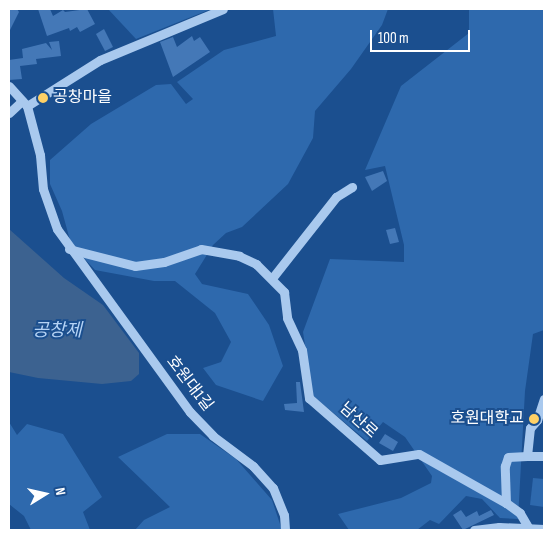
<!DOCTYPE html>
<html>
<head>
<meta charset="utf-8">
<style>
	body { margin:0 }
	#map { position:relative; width:553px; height:539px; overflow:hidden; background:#1b4f8f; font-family:"Sofia Sans Condensed","Noto Sans KR",sans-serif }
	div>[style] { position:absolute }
	.green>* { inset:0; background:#2e69ad }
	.water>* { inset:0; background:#3c6290 }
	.building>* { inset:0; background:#4478b7 }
	.minor>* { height:9px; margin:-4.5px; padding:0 4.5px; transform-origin:4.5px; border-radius:4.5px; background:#a9c9ee }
	.dots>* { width:14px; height:14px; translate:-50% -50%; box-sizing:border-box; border:2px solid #1b4f8f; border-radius:50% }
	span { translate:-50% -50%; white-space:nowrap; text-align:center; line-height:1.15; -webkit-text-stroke:4px #1b4f8f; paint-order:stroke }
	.poi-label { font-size:16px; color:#fff }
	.left { translate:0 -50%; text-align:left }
	.right { translate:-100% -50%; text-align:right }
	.street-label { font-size:16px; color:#fff }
	.water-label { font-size:18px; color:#b5d3f5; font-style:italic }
	.frame { position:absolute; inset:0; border:10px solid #fff; pointer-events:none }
	.north { position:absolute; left:20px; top:469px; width:50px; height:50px; -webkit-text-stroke:4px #1b4f8f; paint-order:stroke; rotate:80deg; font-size:14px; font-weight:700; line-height:20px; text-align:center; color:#fff }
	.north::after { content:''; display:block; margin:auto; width:18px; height:22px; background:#fff; clip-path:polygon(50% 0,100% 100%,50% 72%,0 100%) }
	.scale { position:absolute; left:370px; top:30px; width:100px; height:22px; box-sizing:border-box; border:2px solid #fff; border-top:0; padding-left:6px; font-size:15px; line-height:18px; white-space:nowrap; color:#fff; -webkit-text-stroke:4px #1b4f8f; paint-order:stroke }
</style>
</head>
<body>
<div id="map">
	<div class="green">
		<i style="clip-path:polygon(108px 9px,211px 9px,136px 39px)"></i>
		<i style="clip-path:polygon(273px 9px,388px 9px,382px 25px,351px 69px,315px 111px,313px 138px,288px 184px,242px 227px,226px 233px,213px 245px,195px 274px,202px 284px,248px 294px,269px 325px,283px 366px,263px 401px,216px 385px,203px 368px,221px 362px,231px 342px,215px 313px,175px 281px,154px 281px,95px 270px,71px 244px,62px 211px,50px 184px,50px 160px,91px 124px,156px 85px,171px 84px,186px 104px,193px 99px,177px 82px,224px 50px,276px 36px)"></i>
		<i style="clip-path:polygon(469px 9px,544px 9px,544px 330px,533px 334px,525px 391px,518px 519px,500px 518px,482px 499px,466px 496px,439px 524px,430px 520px,417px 530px,349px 530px,338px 514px,401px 498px,431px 483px,432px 476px,405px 437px,383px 422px,367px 441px,313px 396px,303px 332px,330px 259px,404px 262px,404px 245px,385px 166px,365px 170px,401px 86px,469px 33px)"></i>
		<i style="clip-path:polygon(9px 422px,17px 435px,27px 424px,63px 434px,102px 497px,83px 512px,90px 530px,31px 530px,24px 516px,9px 504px)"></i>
		<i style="clip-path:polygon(167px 434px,200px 434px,236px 459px,272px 500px,282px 530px,135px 530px,144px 520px,170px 507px,118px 457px)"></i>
		<i style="clip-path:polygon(533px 478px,544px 479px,544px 507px,530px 505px)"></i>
	</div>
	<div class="water">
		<i style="clip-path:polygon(9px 229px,64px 278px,103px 305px,139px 353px,139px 374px,131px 381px,102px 384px,38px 378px,9px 372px)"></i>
	</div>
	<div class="building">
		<i style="clip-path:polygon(9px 9px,17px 9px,19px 12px,9px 32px)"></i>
		<i style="clip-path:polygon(38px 9px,50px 9px,53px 16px,63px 10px,65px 12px,87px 9px,95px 24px,80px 32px,77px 27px,70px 31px,69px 28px,47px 36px)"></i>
		<i style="clip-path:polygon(104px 29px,113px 47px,105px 51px,96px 34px)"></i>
		<i style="clip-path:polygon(192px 36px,194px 41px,200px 37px,210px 52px,173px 77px,160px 42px,173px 37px,177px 47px)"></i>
		<i style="clip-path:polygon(59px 41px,61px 56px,36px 59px,37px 64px,20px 66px,22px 79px,9px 80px,9px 60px,23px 58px,22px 49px,46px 43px,52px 50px,49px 42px)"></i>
		<i style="clip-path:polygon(383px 171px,387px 181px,372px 191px,365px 177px)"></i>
		<i style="clip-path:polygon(395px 228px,399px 242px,390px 244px,386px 230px)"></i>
		<i style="clip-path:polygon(296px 382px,300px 382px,304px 412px,285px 410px,284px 404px,297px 403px)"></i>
		<i style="clip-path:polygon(385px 434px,398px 442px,393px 451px,379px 443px)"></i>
		<i style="clip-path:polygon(461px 510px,466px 517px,477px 511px,479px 516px,491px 510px,494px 515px,463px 530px,453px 515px)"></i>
	</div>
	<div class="minor">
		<i style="left:9px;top:86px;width:27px;rotate:48deg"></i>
		<i style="left:27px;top:106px;width:51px;rotate:75.1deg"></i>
		<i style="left:40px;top:155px;width:34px;rotate:85deg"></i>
		<i style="left:43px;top:189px;width:42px;rotate:70.7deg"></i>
		<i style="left:57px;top:229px;width:226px;rotate:54deg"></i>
		<i style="left:190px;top:412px;width:33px;rotate:46deg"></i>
		<i style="left:213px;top:436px;width:50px;rotate:36.9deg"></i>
		<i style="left:253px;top:466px;width:30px;rotate:48deg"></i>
		<i style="left:273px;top:488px;width:29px;rotate:68deg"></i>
		<i style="left:284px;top:515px;width:15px;rotate:86deg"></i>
		<i style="left:27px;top:106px;width:86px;rotate:-32.2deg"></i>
		<i style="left:100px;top:60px;width:133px;rotate:-22.5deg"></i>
		<i style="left:9px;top:113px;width:18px;rotate:-43deg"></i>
		<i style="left:69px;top:249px;width:68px;rotate:14.4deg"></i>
		<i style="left:135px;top:266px;width:29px;rotate:-8deg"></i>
		<i style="left:164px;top:262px;width:39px;rotate:-19deg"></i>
		<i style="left:201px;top:249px;width:39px;rotate:10deg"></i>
		<i style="left:239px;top:256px;width:19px;rotate:25deg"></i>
		<i style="left:256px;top:264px;width:40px;rotate:45deg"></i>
		<i style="left:284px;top:292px;width:26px;rotate:83deg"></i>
		<i style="left:287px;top:318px;width:35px;rotate:65deg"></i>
		<i style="left:302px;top:350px;width:49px;rotate:81.7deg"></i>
		<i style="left:309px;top:398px;width:94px;rotate:41.1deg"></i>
		<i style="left:380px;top:460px;width:39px;rotate:-9deg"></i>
		<i style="left:419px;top:454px;width:100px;rotate:29.4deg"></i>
		<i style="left:273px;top:277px;width:102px;rotate:-51.8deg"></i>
		<i style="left:336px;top:197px;width:19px;rotate:-32deg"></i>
		<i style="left:527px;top:456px;width:17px"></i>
		<i style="left:528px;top:527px;width:16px;rotate:-120deg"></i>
		<i style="left:520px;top:513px;width:17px;rotate:-144deg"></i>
		<i style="left:506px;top:503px;width:37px;rotate:-92deg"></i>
		<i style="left:505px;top:466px;width:9px;rotate:-72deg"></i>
		<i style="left:508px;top:457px;width:19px;rotate:-3deg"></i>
		<i style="left:527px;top:456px;width:28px;rotate:-84deg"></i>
		<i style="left:530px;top:428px;width:11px;rotate:-49deg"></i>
		<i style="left:537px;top:420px;width:22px;rotate:-72deg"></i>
		<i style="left:474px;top:530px;width:25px;rotate:-7deg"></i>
		<i style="left:499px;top:527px;width:45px;rotate:2.5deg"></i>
	</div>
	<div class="dots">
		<i style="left:43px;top:98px;background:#ffd166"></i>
		<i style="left:534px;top:419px;background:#ffd166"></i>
	</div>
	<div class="poi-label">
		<span class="left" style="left:53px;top:98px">공창마을</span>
		<span class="right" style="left:524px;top:419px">호원대학교</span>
	</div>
	<div class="street-label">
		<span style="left:189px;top:384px;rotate:52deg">호원대1길</span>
		<span style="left:358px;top:421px;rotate:42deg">남산로</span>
	</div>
	<div class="water-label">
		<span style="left:57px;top:331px">공창제</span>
	</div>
	<div class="frame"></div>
	<div class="north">N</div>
	<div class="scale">100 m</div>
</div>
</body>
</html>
